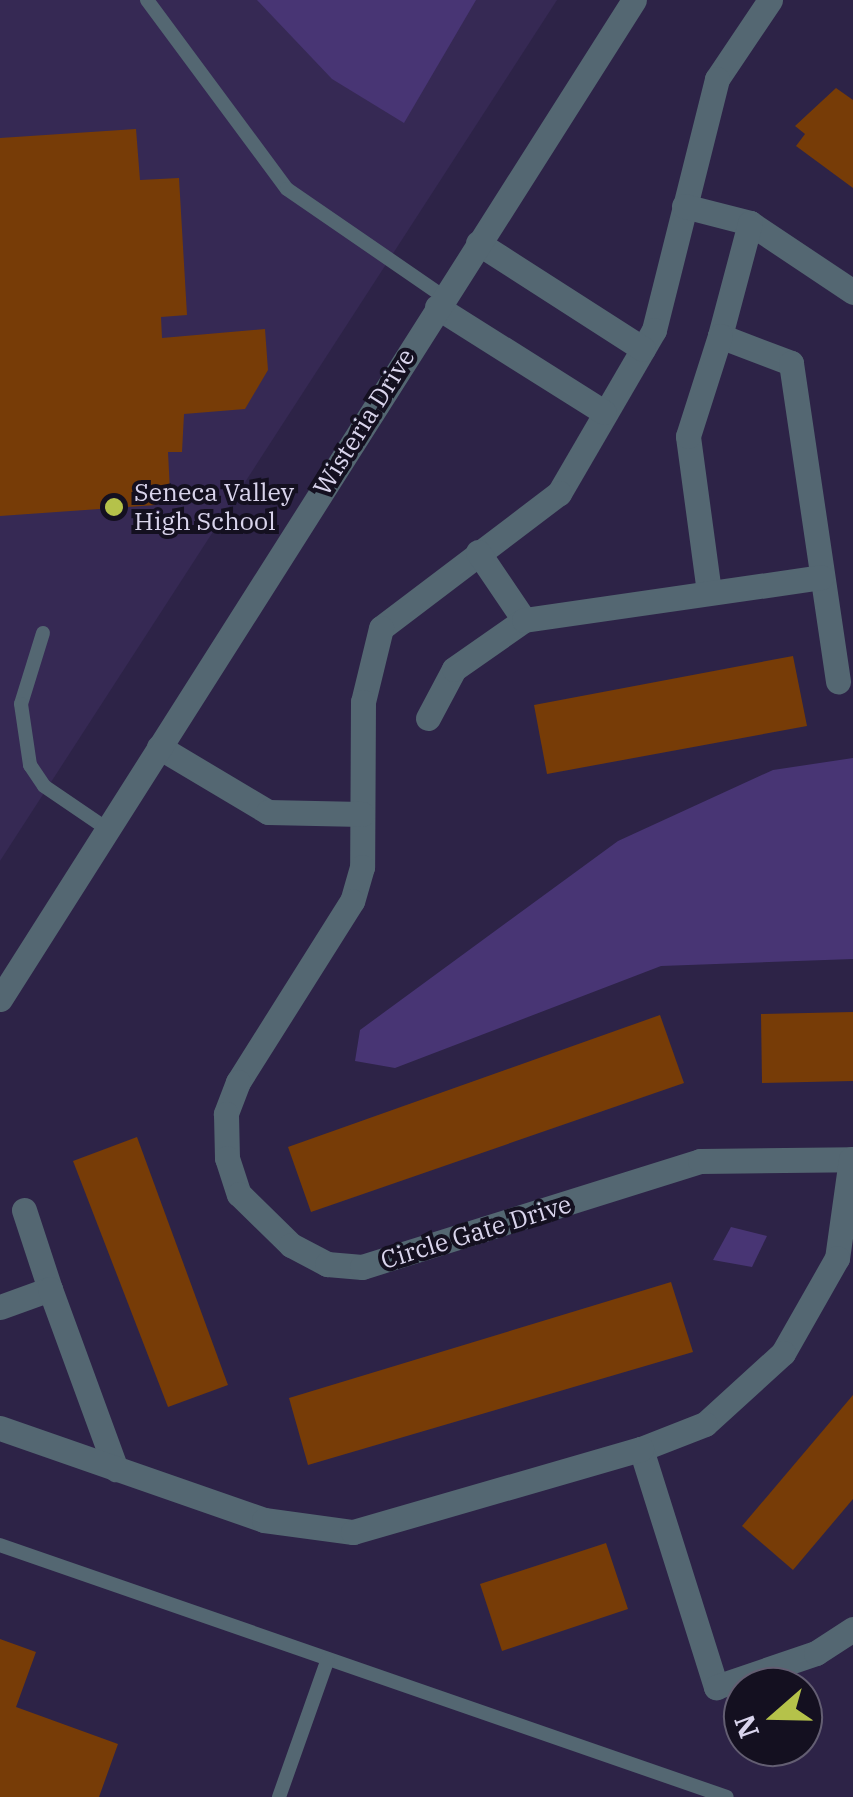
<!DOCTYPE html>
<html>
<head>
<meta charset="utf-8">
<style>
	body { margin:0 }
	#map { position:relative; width:853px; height:1797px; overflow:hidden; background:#2d2347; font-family:"IBM Plex Serif",serif }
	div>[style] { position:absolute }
	.built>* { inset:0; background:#362954 }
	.green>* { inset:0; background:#483574 }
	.building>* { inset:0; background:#773c07 }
	.service>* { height:14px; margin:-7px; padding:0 7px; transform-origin:7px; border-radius:7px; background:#546772 }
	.minor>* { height:25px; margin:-12.5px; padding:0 12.5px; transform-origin:12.5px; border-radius:12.5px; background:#546772 }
	.tertiary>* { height:25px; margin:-12.5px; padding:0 12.5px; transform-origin:12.5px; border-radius:12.5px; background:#546772 }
	.dots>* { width:28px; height:28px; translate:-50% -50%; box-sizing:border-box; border:5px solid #141020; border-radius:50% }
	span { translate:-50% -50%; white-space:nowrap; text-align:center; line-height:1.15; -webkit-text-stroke:8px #141020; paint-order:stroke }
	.street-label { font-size:25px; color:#d9d4ec }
	.poi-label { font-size:25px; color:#d9d4ec }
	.left { translate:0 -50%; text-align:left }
	.north { position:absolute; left:723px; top:1667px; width:100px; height:100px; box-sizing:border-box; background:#141020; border:2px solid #635e72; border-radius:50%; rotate:250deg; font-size:28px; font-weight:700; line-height:40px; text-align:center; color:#d9d4ec }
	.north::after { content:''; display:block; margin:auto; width:35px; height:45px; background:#b5c24a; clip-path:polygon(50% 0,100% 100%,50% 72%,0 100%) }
</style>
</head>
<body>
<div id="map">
	<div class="built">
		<i style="clip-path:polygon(0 0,557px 0,0 861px)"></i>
	</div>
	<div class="green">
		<i style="clip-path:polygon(257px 0,476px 0,404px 123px,332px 79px)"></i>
		<i style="clip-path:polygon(853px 758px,853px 959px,661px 966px,395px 1068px,355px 1061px,360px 1030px,618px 841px,773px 770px)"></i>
		<i style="clip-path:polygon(731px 1227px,767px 1236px,752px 1267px,713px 1260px)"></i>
	</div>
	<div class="building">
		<i style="clip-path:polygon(836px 88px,853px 100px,853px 188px,796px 146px,805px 134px,795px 126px)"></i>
		<i style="clip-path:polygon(136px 129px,140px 180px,179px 178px,187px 315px,161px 317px,162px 338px,265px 329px,268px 370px,245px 409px,184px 414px,182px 452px,168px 452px,170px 491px,155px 492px,156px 505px,0 516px,0 138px)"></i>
		<i style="clip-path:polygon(793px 656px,807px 726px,547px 774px,534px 705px)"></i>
		<i style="clip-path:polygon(853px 1012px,853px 1081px,762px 1083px,761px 1014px)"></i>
		<i style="clip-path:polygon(660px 1015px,684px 1083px,311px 1212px,288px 1147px)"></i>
		<i style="clip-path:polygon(137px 1137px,228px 1385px,168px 1407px,73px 1161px)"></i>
		<i style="clip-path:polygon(671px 1282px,693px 1352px,308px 1465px,289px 1398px)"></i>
		<i style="clip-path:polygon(853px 1395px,853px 1499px,793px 1570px,742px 1526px)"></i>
		<i style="clip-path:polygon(606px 1543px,628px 1609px,502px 1651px,480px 1584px)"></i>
		<i style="clip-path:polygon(0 1639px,36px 1652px,16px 1707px,118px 1744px,99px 1797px,0 1797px)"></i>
	</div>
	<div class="service">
		<i style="left:147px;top:0;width:235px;rotate:53.5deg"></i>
		<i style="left:287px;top:189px;width:191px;rotate:34.5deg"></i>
		<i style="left:43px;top:633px;width:74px;rotate:107.2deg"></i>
		<i style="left:21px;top:704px;width:62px;rotate:81.6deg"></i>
		<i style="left:30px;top:765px;width:25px;rotate:56deg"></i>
		<i style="left:44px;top:786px;width:76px;rotate:34.3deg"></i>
		<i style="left:0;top:1545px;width:769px;rotate:19.12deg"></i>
		<i style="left:279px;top:1797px;width:146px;rotate:-70.5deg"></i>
	</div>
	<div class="minor">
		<i style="left:770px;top:0;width:95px;rotate:123.9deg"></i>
		<i style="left:717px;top:79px;width:259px;rotate:104.1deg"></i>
		<i style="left:654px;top:330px;width:189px;rotate:120.2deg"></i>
		<i style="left:559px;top:493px;width:223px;rotate:142.8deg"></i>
		<i style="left:381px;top:628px;width:76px;rotate:103.7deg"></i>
		<i style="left:363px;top:702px;width:165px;rotate:90.3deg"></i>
		<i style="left:362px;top:867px;width:35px;rotate:106deg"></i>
		<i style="left:352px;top:901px;width:214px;rotate:122.2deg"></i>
		<i style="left:238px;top:1082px;width:34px;rotate:111deg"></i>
		<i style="left:226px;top:1114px;width:44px;rotate:88.7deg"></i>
		<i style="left:227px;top:1158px;width:38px;rotate:72deg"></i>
		<i style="left:239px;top:1194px;width:73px;rotate:44.4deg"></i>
		<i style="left:291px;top:1245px;width:41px;rotate:27.8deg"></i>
		<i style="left:327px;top:1264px;width:35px;rotate:5deg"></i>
		<i style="left:362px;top:1267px;width:354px;rotate:-17.4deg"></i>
		<i style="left:700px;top:1161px;width:153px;rotate:-0.7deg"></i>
		<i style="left:684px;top:206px;width:68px;rotate:14.4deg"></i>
		<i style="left:750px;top:223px;width:124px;rotate:33.8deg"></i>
		<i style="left:750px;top:223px;width:117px;rotate:104.9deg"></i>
		<i style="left:720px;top:336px;width:76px;rotate:20.8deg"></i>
		<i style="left:791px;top:363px;width:322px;rotate:81.6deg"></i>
		<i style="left:478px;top:243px;width:196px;rotate:32.7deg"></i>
		<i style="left:437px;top:307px;width:197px;rotate:32.2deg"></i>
		<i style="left:478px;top:552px;width:82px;rotate:55.9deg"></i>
		<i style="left:709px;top:592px;width:157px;rotate:-97.7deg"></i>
		<i style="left:688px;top:436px;width:105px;rotate:-72.3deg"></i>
		<i style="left:428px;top:718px;width:55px;rotate:-62deg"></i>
		<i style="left:454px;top:669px;width:85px;rotate:-35deg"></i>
		<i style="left:524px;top:620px;width:300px;rotate:-8.2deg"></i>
		<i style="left:159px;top:747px;width:127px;rotate:30.8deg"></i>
		<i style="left:268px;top:812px;width:94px;rotate:1.2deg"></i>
		<i style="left:851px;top:1159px;width:100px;rotate:98deg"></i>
		<i style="left:837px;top:1258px;width:109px;rotate:119.6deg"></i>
		<i style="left:783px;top:1353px;width:105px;rotate:137.7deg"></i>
		<i style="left:705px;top:1424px;width:69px;rotate:158.7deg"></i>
		<i style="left:641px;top:1449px;width:250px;rotate:72.5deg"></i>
		<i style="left:716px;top:1687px;width:106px;rotate:-18.8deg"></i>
		<i style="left:816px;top:1653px;width:44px;rotate:-33deg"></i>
		<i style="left:24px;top:1210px;width:83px;rotate:71.8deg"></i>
		<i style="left:0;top:1307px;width:53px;rotate:-19.8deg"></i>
		<i style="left:50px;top:1289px;width:192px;rotate:69.9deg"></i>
		<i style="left:0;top:1428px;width:280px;rotate:19.2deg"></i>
		<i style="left:264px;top:1520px;width:90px;rotate:7.7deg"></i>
		<i style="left:353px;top:1532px;width:300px;rotate:-16.1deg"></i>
	</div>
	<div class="tertiary">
		<i style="left:0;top:999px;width:1183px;rotate:-57.6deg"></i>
	</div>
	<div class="dots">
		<i style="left:114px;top:507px;background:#b5c24a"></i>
	</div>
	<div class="street-label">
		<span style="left:364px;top:422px;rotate:-58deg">Wisteria Drive</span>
		<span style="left:476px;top:1232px;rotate:-17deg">Circle Gate Drive</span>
	</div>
	<div class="poi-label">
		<span class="left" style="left:134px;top:507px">Seneca Valley<br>High School</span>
	</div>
	<div class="north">N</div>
</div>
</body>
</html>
